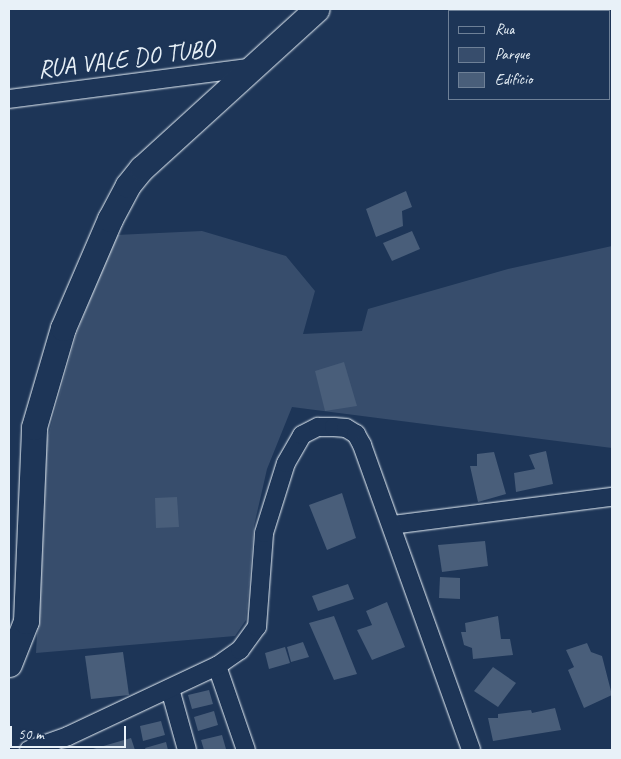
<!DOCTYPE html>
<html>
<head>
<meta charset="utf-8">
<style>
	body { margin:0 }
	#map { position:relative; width:621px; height:759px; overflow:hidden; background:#1d3557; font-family:Caveat,sans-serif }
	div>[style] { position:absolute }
	.green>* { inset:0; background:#374d6c }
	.building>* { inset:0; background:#495e7a }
	.roads { filter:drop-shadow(0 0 1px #e8f1f8) drop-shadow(0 0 1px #e8f1f8) }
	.street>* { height:18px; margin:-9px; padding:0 9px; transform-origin:9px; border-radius:9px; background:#1d3557 }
	.secondary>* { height:25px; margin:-12.5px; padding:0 12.5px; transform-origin:12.5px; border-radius:12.5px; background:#1d3557 }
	span { translate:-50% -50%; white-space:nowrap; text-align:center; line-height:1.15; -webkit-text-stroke:4px #1d3557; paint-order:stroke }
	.street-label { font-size:25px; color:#e8f1f8 }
	.frame { position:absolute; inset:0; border:10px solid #e8f1f8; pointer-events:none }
	.legend { position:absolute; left:448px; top:10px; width:162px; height:90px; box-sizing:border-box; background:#1d3557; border:1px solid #6e8097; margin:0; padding:6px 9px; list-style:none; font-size:15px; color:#e8f1f8 }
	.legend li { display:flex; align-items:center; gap:10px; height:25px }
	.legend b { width:25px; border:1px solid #6e8097 }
	.scale { position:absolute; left:10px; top:726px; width:116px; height:22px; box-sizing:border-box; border:2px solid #e8f1f8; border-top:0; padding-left:6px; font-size:15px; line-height:18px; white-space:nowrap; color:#e8f1f8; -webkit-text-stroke:4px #1d3557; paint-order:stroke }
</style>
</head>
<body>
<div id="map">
	<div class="green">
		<i style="clip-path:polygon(202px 231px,286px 256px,315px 291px,303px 334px,362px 331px,368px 309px,508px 269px,612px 246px,612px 448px,292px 407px,267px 469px,254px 526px,246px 620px,235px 636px,36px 653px,47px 439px,77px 332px,116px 235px)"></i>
	</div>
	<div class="building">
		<i style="clip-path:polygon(406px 191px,412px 207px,402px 211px,403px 226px,376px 237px,366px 209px)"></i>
		<i style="clip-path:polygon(412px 231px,420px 249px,392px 261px,383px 243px)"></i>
		<i style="clip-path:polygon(344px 362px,357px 406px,325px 411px,315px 371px)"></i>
		<i style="clip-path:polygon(546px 451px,553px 484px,516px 492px,514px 473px,535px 469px,529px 455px)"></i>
		<i style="clip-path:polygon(494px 452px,506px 494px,478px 502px,470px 466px,477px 466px,477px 454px)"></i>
		<i style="clip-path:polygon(342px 493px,356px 538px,327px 550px,309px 505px)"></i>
		<i style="clip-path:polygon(177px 497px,179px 527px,156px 528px,155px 498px)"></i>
		<i style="clip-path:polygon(485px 541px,488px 566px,442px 572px,438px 545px)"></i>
		<i style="clip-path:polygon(440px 577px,460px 578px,460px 599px,439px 598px)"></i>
		<i style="clip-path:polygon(348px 584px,354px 599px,318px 611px,312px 596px)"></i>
		<i style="clip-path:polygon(387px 602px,405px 647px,372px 660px,357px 630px,372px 625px,366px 611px)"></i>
		<i style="clip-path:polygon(334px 616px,357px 674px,334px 680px,309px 623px)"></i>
		<i style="clip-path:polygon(498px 616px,501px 639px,510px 639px,513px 655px,473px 659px,472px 648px,464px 645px,461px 632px,466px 632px,465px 623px)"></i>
		<i style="clip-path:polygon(303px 642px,309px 657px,291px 662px,287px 647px)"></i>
		<i style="clip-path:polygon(587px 643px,591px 652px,602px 656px,612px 695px,584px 708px,568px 670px,574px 667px,566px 650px)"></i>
		<i style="clip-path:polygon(285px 647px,290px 663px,269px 669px,265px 653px)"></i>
		<i style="clip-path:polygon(123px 652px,129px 695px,91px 699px,85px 656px)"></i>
		<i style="clip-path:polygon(493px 667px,516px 683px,498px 707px,474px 691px)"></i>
		<i style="clip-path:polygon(209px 690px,213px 704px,192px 709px,188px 695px)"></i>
		<i style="clip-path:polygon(555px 708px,561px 730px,493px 741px,488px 718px,498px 718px,498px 714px,531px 710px,532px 713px)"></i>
		<i style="clip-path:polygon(214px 711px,218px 725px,198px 731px,194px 717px)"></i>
		<i style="clip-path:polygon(161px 721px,165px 735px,143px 741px,140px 726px)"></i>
		<i style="clip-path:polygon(222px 735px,226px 749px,204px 750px,201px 740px)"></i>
		<i style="clip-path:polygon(131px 738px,135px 750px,93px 749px)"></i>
		<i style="clip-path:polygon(166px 742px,168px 750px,146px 750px,145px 748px)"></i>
	</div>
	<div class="roads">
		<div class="street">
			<i style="left:9px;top:99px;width:242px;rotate:-7.4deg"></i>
			<i style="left:392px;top:525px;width:222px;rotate:-7.3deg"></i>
			<i style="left:217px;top:666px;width:89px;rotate:71deg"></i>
			<i style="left:170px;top:689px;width:63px;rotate:74.4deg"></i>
			<i style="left:29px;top:750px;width:41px;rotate:-19.7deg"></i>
			<i style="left:68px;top:736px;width:165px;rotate:-25.2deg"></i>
			<i style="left:217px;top:666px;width:28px;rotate:-35deg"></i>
			<i style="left:240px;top:650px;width:29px;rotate:-54deg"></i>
			<i style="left:257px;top:627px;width:94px;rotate:-85.7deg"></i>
			<i style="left:264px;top:533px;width:73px;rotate:-72.6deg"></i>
			<i style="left:286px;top:463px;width:32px;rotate:-60deg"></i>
			<i style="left:302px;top:435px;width:18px;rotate:-27deg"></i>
			<i style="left:318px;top:427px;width:16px"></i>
			<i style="left:334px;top:427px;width:12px;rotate:5deg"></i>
			<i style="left:346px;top:428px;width:12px;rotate:31deg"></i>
			<i style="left:356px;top:434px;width:13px;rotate:61deg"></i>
			<i style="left:362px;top:445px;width:324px;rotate:70.3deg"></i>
		</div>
		<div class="secondary">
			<i style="left:9px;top:664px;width:46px;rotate:-68.4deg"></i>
			<i style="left:26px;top:621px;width:194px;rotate:-87.6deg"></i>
			<i style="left:34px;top:427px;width:103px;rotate:-73.7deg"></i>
			<i style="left:63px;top:328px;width:119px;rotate:-66.7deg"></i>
			<i style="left:110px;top:219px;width:38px;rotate:-62deg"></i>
			<i style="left:128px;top:185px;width:22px;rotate:-51deg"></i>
			<i style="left:142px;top:168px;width:236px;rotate:-42.3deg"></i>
		</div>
	</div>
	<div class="street-label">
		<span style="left:126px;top:59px;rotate:-7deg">RUA VALE DO TUBO</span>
	</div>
	<div class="frame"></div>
	<ul class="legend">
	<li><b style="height:6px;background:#1d3557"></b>Rua</li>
	<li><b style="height:14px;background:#374d6c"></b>Parque</li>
	<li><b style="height:14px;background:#495e7a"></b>Edifício</li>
	</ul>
	<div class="scale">50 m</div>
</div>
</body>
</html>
